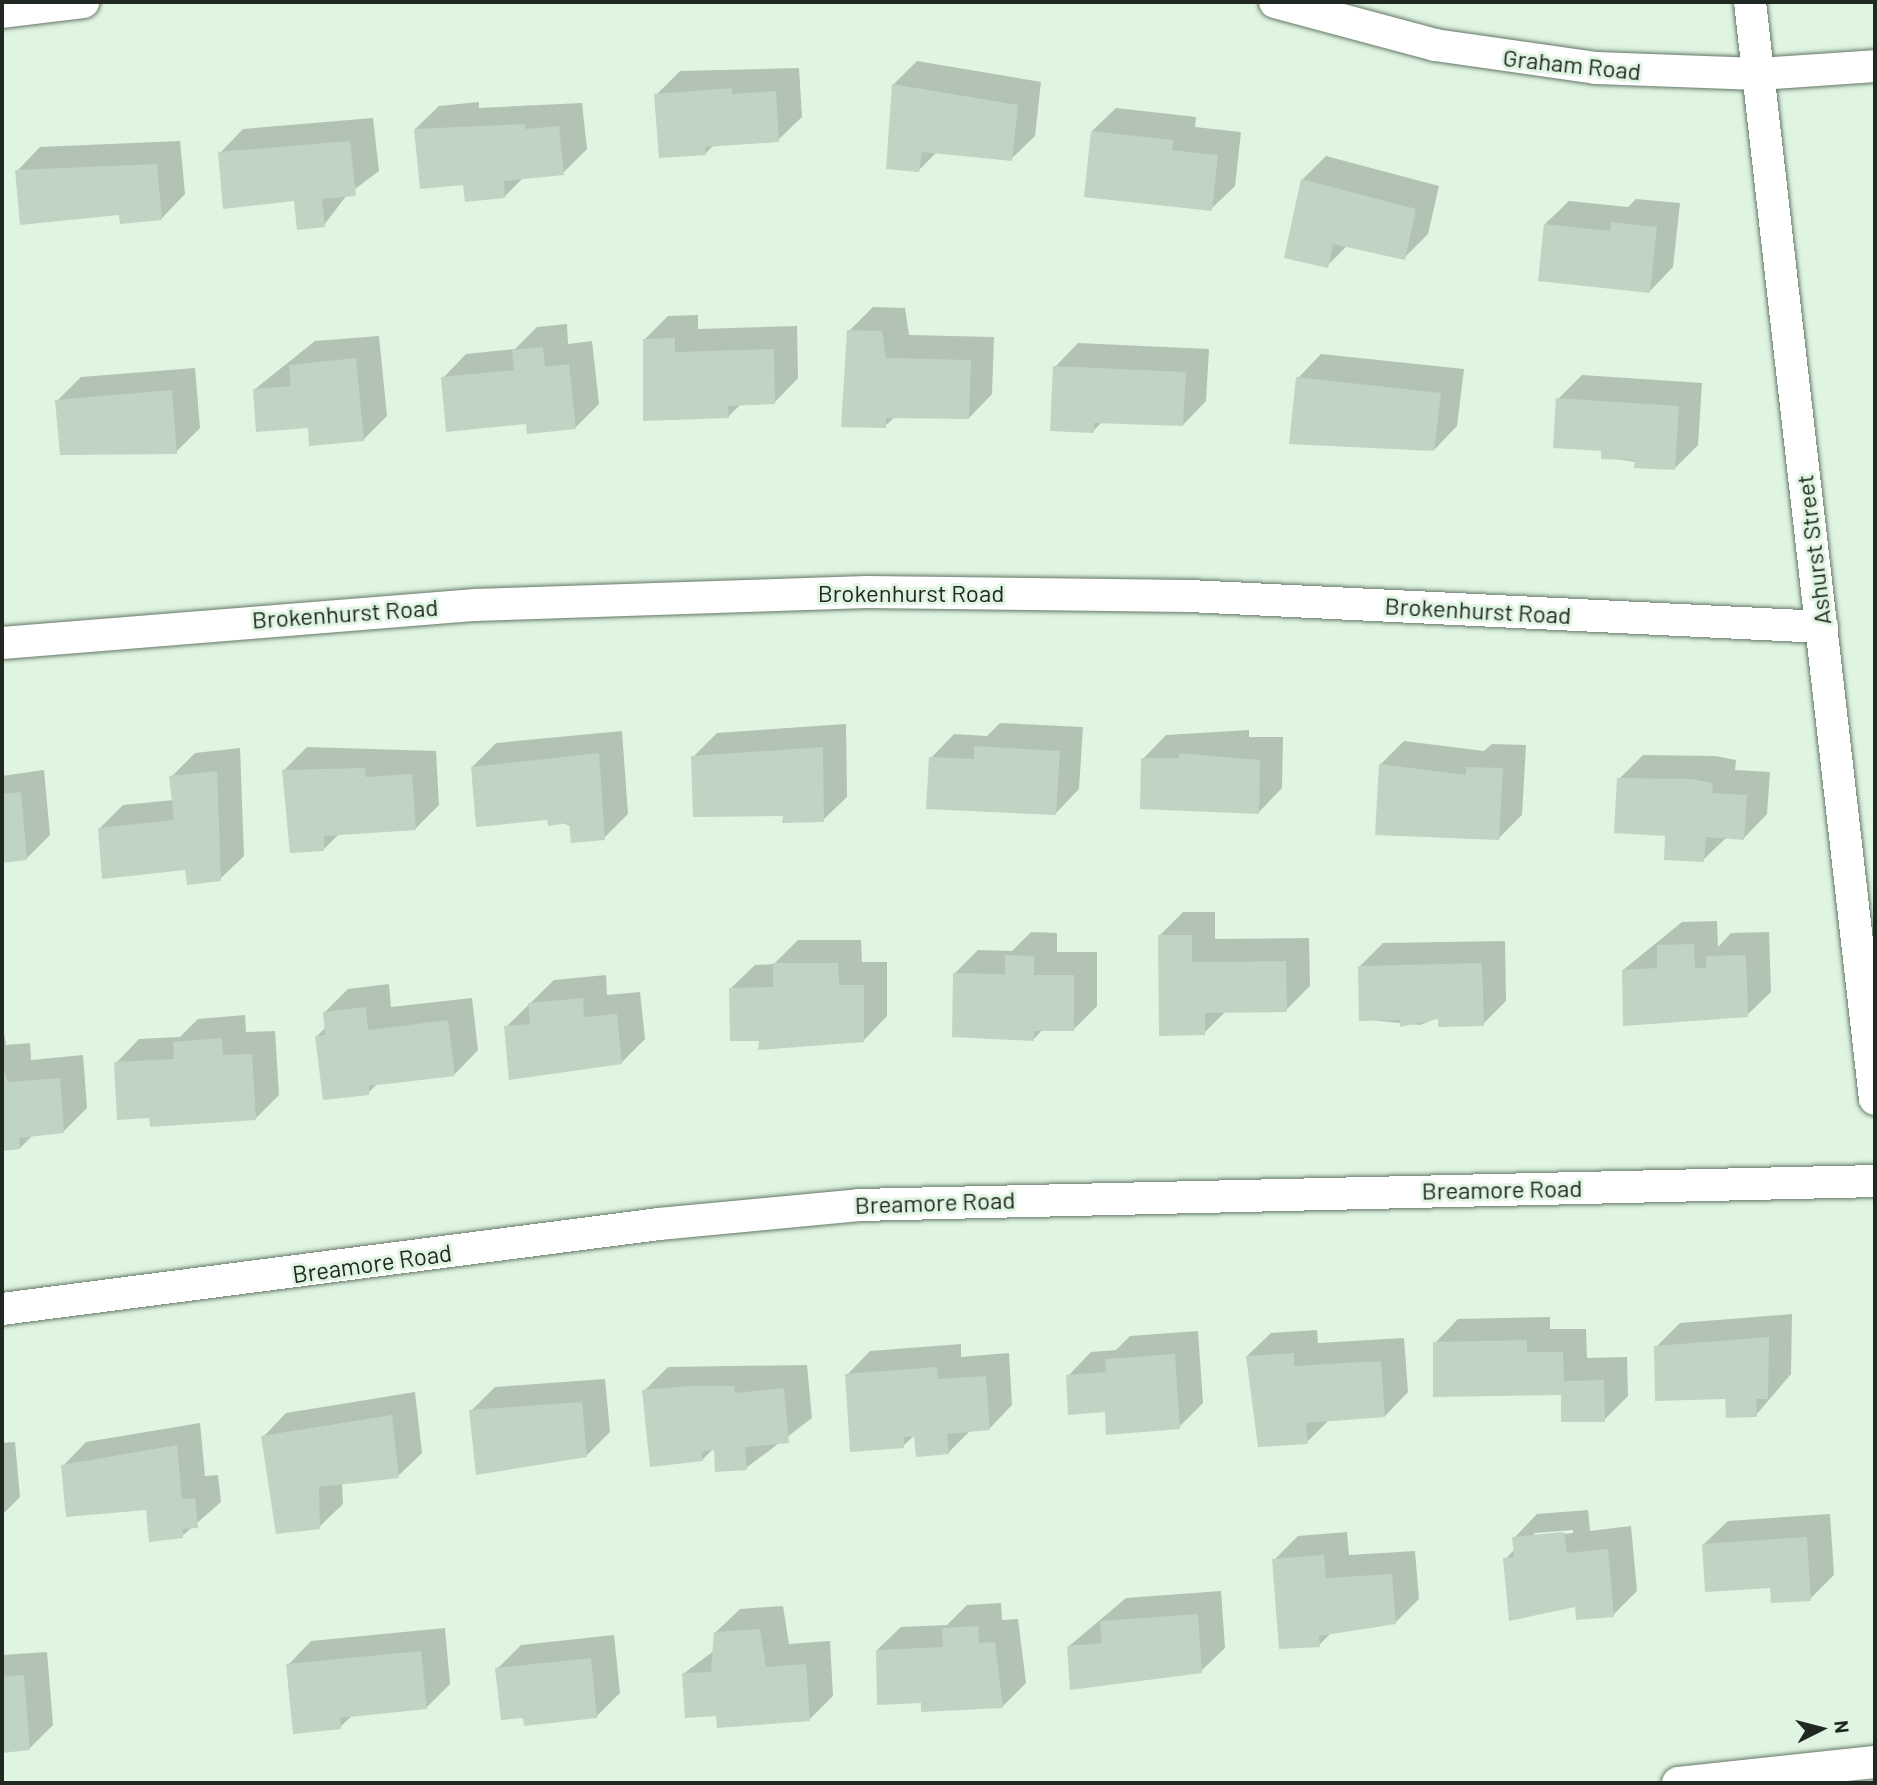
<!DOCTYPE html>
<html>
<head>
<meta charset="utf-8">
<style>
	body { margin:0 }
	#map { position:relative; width:1877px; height:1785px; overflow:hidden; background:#dff4e1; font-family:Barlow,sans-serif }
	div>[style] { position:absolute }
	.shadow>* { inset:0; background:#0003 }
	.building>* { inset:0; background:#bfd4c2 }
	.roads { filter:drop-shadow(0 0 2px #657867) drop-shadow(0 0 2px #657867) }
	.minor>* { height:32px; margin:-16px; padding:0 16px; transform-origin:16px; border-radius:16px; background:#fff }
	span { translate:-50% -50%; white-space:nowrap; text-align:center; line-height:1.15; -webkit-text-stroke:6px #dff4e1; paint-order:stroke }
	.street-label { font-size:24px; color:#202821 }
	.frame { position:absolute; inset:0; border:4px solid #202821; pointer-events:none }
	.north { position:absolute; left:1786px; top:1694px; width:70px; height:70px; -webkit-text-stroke:5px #dff4e1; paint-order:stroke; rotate:84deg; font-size:19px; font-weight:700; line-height:28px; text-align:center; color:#202821 }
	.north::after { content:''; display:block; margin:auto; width:24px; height:32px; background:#202821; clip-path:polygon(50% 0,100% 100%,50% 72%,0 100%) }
</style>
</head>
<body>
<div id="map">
	<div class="shadow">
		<i style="clip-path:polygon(917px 61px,1041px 82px,1035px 136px,1011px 159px,938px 151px,919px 170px,893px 85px)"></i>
		<i style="clip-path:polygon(799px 68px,802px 117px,778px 140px,714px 145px,705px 154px,656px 95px,680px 71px)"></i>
		<i style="clip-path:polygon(479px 102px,479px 108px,582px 103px,587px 149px,563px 173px,524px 177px,505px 196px,465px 183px,415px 129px,439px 106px)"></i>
		<i style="clip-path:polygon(1116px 108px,1196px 117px,1195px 127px,1241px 132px,1235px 186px,1211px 209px,1092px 131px)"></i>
		<i style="clip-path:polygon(373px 118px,379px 171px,347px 195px,324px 225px,296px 199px,220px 153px,243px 129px)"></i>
		<i style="clip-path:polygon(180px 141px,185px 194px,162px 218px,17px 171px,40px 147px)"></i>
		<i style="clip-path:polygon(1326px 156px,1439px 186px,1428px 234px,1404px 258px,1348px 245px,1327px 266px,1286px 257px,1303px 179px)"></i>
		<i style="clip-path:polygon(1636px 199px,1680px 203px,1673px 267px,1650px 291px,1545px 224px,1569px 201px,1628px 207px)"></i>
		<i style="clip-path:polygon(873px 307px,905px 308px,909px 335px,994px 337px,992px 394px,969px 418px,896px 416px,885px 426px,849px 331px)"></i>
		<i style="clip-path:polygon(698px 315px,698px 329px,797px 326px,798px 378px,775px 402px,742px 403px,728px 417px,645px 339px,668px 316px)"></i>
		<i style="clip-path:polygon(567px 324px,568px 344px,592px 341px,599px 404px,575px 428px,528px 422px,443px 378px,466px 354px,515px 349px,537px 327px)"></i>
		<i style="clip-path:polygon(379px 336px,387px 416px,363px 440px,309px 426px,255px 389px,315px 341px)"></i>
		<i style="clip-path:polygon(1078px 343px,1209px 349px,1206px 401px,1183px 425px,1103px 421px,1093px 431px,1055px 367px)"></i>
		<i style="clip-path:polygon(1321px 354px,1464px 369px,1457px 426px,1434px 450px,1291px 442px,1298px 378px)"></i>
		<i style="clip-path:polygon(195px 368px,200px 428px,176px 452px,57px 401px,81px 377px)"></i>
		<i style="clip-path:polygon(1582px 375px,1702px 383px,1698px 445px,1675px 468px,1603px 457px,1603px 449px,1558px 399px)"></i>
		<i style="clip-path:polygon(1000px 723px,1083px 727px,1079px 789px,1056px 813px,931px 758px,954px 734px,987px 736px)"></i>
		<i style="clip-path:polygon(846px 724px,847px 797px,823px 820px,785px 814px,693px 757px,717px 733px)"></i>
		<i style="clip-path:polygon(1249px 730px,1249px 737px,1283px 737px,1282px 788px,1259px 812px,1143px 759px,1166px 735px)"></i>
		<i style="clip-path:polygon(622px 731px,628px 814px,604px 838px,549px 818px,472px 767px,496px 743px)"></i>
		<i style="clip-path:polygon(1404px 741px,1484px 751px,1492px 744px,1526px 745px,1522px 815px,1499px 838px,1380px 765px)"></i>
		<i style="clip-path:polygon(307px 747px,436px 751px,439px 805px,415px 829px,340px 833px,324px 849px,283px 771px)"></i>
		<i style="clip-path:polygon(240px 748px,244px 856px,220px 879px,99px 829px,123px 805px,174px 800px,171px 777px,195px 753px)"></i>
		<i style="clip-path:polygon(1643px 755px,1715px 756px,1736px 760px,1735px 770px,1770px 772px,1767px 814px,1744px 838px,1727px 837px,1703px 860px,1667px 834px,1619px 779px)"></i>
		<i style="clip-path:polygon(44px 770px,50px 835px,26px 859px,2px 861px,2px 776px)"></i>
		<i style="clip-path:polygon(1183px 912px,1215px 912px,1215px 939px,1309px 938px,1310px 986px,1286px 1010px,1226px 1011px,1204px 1033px,1159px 936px)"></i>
		<i style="clip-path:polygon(1717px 921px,1718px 947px,1731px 933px,1769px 932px,1771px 992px,1747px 1015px,1623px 970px,1682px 922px)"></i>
		<i style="clip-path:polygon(1031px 932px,1057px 933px,1057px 952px,1097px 952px,1097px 1006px,1073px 1030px,1043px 1029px,1034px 1039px,954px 974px,978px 950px,1012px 951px)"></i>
		<i style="clip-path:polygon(798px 940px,861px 940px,862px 962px,887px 962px,887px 1016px,864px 1040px,760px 1039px,731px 988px,755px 965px,774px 964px)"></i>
		<i style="clip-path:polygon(1505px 941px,1506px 1001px,1483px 1024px,1440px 1017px,1420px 1025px,1361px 1019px,1360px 966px,1383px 943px)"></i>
		<i style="clip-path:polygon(606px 975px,607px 995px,640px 992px,645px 1039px,621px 1063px,506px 1027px,554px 980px)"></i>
		<i style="clip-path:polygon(389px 984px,391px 1007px,472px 998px,478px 1050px,455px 1074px,378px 1083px,368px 1093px,317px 1036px,326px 1027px,325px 1012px,348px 989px)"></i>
		<i style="clip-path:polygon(245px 1015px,246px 1032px,275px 1031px,279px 1095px,256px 1118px,151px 1116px,116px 1063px,139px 1039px,180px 1037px,198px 1019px)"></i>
		<i style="clip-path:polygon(2px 1020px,6px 1045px,30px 1043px,31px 1060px,83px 1055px,87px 1108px,63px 1132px,33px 1135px,20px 1148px,2px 1149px)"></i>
		<i style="clip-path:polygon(1792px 1314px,1791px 1374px,1756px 1415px,1656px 1347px,1680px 1323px)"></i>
		<i style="clip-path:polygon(1550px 1317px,1550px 1329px,1586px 1329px,1587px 1358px,1627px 1357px,1628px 1396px,1604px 1420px,1562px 1393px,1435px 1343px,1458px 1319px)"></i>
		<i style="clip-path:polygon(1317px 1330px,1318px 1343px,1404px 1338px,1408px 1392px,1385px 1416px,1330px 1419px,1307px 1442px,1247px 1356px,1271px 1333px)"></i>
		<i style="clip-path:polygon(1198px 1331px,1203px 1403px,1179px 1427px,1107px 1410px,1068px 1376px,1091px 1352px,1116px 1350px,1130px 1336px)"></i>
		<i style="clip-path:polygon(961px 1344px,961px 1357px,1009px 1353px,1012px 1405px,989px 1429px,971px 1430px,948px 1453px,916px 1434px,903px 1446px,847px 1375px,870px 1351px)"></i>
		<i style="clip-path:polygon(807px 1365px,812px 1418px,746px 1468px,715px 1447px,702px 1460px,644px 1391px,668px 1367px)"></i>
		<i style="clip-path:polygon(605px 1379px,610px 1432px,586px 1456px,471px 1411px,495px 1387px)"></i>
		<i style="clip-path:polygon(415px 1392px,422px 1453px,398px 1476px,342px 1482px,343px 1504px,319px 1527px,263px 1437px,286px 1413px)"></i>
		<i style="clip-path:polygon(200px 1423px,205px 1476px,218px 1475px,221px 1502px,182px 1536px,148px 1508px,63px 1466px,86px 1442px)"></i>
		<i style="clip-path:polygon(15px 1442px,20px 1497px,2px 1515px,2px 1443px)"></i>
		<i style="clip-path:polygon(evenodd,1588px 1510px,1590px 1531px,1631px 1526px,1637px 1591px,1613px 1615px,1576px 1605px,1505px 1559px,1515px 1549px,1514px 1538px,1537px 1514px,1588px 1510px,1573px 1530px,1573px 1533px,1531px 1537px,1535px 1533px,1573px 1530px)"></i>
		<i style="clip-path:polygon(1830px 1514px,1834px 1575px,1810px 1599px,1772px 1586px,1704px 1544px,1728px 1521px)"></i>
		<i style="clip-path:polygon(1347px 1532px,1349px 1555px,1415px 1551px,1419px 1599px,1395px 1623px,1331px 1633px,1319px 1645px,1274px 1560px,1298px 1536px)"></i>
		<i style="clip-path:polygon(1221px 1591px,1225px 1648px,1201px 1671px,1072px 1688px,1068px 1647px,1126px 1598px)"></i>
		<i style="clip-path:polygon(1001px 1603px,1002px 1620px,1018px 1619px,1026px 1683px,1002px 1707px,922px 1701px,877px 1650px,901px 1627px,947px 1625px,967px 1605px)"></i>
		<i style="clip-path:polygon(783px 1606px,789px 1644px,830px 1641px,833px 1696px,809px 1720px,717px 1714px,683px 1674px,715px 1650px,716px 1632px,740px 1609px)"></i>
		<i style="clip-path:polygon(445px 1628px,450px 1684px,426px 1708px,353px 1715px,340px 1727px,288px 1665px,311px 1641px)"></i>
		<i style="clip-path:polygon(614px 1635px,620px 1693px,596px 1717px,525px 1716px,497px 1669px,521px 1645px)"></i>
		<i style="clip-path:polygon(47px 1652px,53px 1725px,29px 1749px,2px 1751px,2px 1655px)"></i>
	</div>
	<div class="building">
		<i style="clip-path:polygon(892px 84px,1018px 105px,1012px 161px,922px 152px,919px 172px,886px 169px)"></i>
		<i style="clip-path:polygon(732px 88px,732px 94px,776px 91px,779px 142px,705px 147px,706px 155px,659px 158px,654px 94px)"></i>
		<i style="clip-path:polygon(525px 124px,525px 129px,559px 126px,564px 175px,504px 181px,505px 198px,465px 202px,463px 185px,420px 189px,414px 129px)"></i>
		<i style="clip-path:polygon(1091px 131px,1173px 140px,1172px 150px,1218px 155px,1212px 211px,1084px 197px)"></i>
		<i style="clip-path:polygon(350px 141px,356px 196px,322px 199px,325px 227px,297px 230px,294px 201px,223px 209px,218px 152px)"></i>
		<i style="clip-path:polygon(157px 164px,162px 220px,120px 224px,119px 215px,20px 225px,15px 170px)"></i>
		<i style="clip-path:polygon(1301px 179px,1416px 209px,1405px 260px,1333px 244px,1328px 268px,1284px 258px)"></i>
		<i style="clip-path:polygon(1611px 222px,1657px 227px,1650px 293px,1538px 281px,1544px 224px,1610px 231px)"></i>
		<i style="clip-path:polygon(847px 330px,882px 331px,886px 358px,971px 360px,969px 419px,886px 418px,886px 428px,841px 427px)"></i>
		<i style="clip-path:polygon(675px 338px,675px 352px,774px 349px,775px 404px,728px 406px,729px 418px,643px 421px,643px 339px)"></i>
		<i style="clip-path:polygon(543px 347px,545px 367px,569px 364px,576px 429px,527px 434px,526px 424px,446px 432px,441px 377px,514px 370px,512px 350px)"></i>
		<i style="clip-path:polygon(356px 358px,364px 441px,309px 446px,308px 428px,256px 432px,253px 389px,291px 386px,289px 365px)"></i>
		<i style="clip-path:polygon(1053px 366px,1186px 372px,1183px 426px,1094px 423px,1094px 433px,1050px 431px)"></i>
		<i style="clip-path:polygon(1296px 377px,1441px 393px,1434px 451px,1289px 444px)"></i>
		<i style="clip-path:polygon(172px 390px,177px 454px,60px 455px,55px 400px)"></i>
		<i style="clip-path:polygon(1556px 398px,1679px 406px,1675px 470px,1634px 468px,1635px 460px,1601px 459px,1601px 451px,1553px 448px)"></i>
		<i style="clip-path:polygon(974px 746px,1060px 751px,1056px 815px,926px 809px,929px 757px,974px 759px)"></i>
		<i style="clip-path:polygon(823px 747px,824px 822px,782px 823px,783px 816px,693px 817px,691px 756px)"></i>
		<i style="clip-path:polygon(599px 753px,605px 840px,571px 843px,569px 823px,548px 826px,547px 820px,476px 827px,471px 767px)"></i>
		<i style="clip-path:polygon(1179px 753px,1260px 760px,1259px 814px,1140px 809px,1141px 758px,1179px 758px)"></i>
		<i style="clip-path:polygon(1379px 764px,1466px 775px,1466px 767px,1503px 768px,1499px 840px,1375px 835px)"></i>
		<i style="clip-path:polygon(365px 768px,366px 777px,412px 774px,416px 830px,324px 836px,324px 851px,290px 853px,282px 770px)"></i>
		<i style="clip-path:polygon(217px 771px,221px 881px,187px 885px,185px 870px,102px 879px,98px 828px,174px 820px,169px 776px)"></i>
		<i style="clip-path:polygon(1617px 778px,1691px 779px,1713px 783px,1712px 793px,1747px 795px,1744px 840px,1706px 837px,1704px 862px,1664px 860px,1665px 836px,1614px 833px)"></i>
		<i style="clip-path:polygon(21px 792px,27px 860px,2px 863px,2px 794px)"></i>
		<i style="clip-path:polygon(1158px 935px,1192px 935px,1192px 962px,1286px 961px,1287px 1012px,1205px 1013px,1205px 1035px,1159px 1036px)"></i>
		<i style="clip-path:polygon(1694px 944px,1695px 968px,1706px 968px,1706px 956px,1746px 955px,1748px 1017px,1623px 1026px,1622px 970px,1657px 968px,1657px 945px)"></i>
		<i style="clip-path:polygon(1005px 955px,1034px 956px,1034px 975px,1074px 975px,1074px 1031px,1034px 1031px,1034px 1041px,952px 1037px,953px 973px,1005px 974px)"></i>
		<i style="clip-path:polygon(773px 963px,838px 963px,839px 985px,864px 985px,864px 1042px,758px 1050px,759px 1041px,730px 1041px,729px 988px,773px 987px)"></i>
		<i style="clip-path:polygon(1482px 963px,1484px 1026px,1438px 1027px,1438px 1019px,1400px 1027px,1400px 1020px,1359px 1021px,1358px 966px)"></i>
		<i style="clip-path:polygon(583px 998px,584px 1017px,617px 1014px,622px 1064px,509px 1080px,504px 1026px,530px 1024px,528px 1003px)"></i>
		<i style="clip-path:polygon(366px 1007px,368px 1030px,448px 1020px,455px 1076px,369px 1086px,369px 1095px,323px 1100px,315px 1036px,325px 1035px,323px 1012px)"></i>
		<i style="clip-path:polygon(222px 1038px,223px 1055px,252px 1054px,256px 1120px,150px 1127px,149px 1118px,117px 1120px,114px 1062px,174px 1059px,173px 1042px)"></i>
		<i style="clip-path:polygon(2px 1066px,8px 1082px,60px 1078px,64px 1133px,19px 1138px,20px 1149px,2px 1151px)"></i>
		<i style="clip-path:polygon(1769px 1337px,1768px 1399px,1756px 1399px,1757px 1417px,1726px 1418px,1725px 1399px,1655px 1401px,1654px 1346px)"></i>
		<i style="clip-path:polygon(1527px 1340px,1527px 1352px,1563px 1352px,1564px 1381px,1604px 1380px,1605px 1422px,1561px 1422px,1561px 1395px,1433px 1397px,1433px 1342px)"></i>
		<i style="clip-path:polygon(1294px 1353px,1294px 1366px,1381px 1361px,1385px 1417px,1306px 1423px,1308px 1444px,1258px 1447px,1246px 1356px)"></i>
		<i style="clip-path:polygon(1175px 1354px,1180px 1429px,1106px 1435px,1105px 1412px,1068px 1415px,1066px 1375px,1106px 1372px,1105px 1359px)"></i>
		<i style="clip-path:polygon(937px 1367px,938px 1379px,986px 1376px,990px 1430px,947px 1434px,949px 1454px,916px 1457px,914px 1436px,904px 1437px,904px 1448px,850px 1452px,845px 1374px)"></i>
		<i style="clip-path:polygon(689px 1386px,734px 1386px,735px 1393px,784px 1388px,789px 1443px,745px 1447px,747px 1470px,715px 1472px,714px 1450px,701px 1452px,703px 1461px,650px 1467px,642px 1390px)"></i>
		<i style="clip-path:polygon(582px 1402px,587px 1457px,476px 1475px,469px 1410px)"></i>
		<i style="clip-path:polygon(392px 1415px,399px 1478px,319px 1487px,320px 1529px,276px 1534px,261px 1436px)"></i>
		<i style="clip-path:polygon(177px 1445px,182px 1499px,195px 1498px,198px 1528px,183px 1529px,183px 1538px,149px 1542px,146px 1510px,66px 1517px,61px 1465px)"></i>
		<i style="clip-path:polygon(1564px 1532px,1567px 1553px,1608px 1549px,1614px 1617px,1576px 1620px,1575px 1607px,1509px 1621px,1503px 1558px,1514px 1557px,1512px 1537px)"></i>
		<i style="clip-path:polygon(1807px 1537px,1811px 1601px,1771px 1603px,1770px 1588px,1705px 1592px,1702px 1544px)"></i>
		<i style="clip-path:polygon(1324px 1555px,1326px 1578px,1392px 1574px,1396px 1624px,1319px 1636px,1320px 1647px,1279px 1649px,1272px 1559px)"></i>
		<i style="clip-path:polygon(1198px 1614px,1202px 1673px,1070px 1690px,1067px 1646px,1102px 1643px,1100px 1621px)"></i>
		<i style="clip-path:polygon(978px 1626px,979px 1643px,995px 1642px,1003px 1708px,921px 1712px,921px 1703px,877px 1705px,876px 1650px,943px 1647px,942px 1628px)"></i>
		<i style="clip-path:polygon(760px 1629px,766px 1667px,806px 1664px,810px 1721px,717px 1728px,716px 1716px,685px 1718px,682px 1673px,711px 1672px,714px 1632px)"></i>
		<i style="clip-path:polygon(421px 1651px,427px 1709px,340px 1718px,341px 1729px,293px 1734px,286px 1664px)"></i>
		<i style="clip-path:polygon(591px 1658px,597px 1718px,524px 1726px,523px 1718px,501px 1720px,495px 1668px)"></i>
		<i style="clip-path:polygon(24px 1675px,30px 1750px,2px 1753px,2px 1677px)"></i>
	</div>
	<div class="roads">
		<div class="minor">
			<i style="left:1275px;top:2px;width:166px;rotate:15deg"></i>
			<i style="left:1435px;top:45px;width:163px;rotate:8.1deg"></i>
			<i style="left:1596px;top:68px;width:163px;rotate:2.1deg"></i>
			<i style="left:1759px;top:74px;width:116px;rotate:-3.9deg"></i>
			<i style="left:1750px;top:2px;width:1104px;rotate:83.5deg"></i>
			<i style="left:2px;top:12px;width:82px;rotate:-7deg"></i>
			<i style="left:2px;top:643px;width:475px;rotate:-4.6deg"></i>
			<i style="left:475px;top:605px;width:392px;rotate:-1.9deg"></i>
			<i style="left:867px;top:592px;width:322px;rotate:0.7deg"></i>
			<i style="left:1189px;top:596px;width:634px;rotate:2.8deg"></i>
			<i style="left:2px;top:1309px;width:662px;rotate:-7.37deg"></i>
			<i style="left:659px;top:1224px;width:201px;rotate:-5.4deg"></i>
			<i style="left:859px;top:1205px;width:1016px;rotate:-1.35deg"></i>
			<i style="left:1678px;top:1783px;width:198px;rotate:-6.1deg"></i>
		</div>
	</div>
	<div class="street-label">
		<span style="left:1572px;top:64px;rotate:6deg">Graham Road</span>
		<span style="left:1813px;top:550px;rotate:-97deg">Ashurst Street</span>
		<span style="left:911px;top:593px">Brokenhurst Road</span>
		<span style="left:1478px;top:610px;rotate:3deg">Brokenhurst Road</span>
		<span style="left:345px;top:613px;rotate:-4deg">Brokenhurst Road</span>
		<span style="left:1502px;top:1189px;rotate:-1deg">Breamore Road</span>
		<span style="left:935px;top:1202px;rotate:-2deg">Breamore Road</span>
		<span style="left:372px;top:1263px;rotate:-8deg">Breamore Road</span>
	</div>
	<div class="frame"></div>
	<div class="north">N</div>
</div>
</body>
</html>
